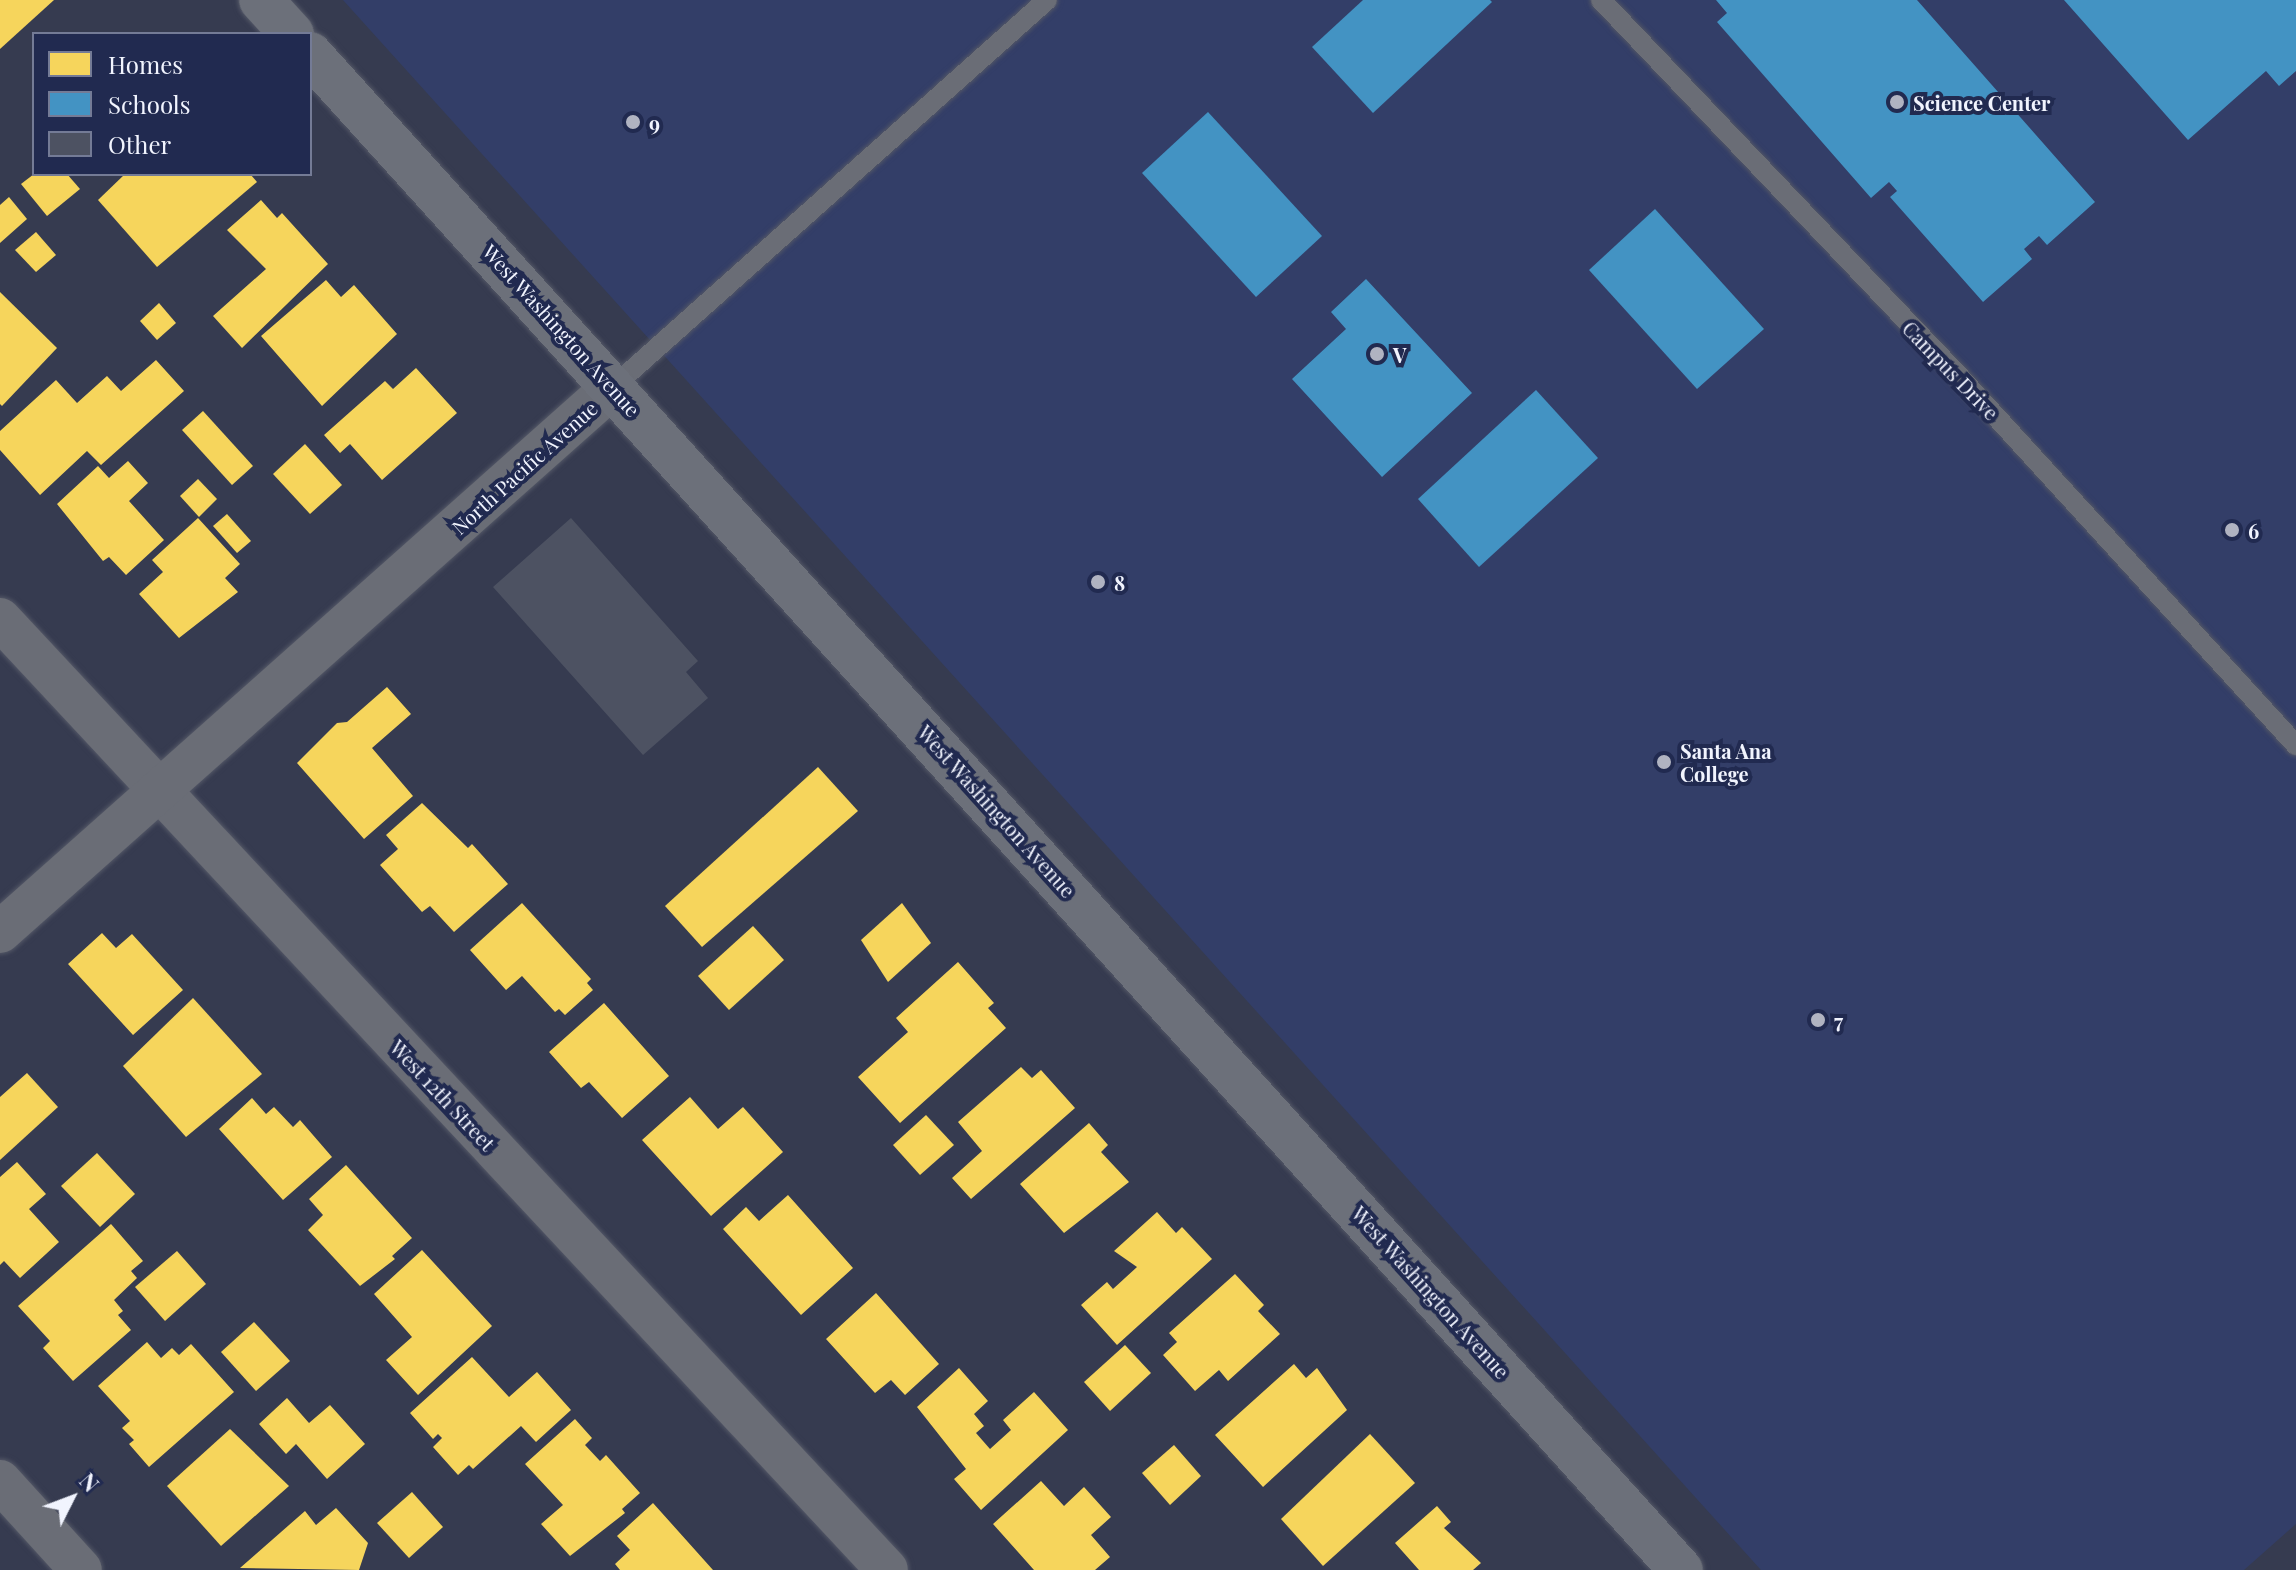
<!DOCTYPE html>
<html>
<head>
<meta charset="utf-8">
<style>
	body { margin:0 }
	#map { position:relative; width:2296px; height:1570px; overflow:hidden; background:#363b50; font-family:"Playfair Display",serif }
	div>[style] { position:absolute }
	.built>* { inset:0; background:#333e68 }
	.homes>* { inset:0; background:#f6d55c }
	.schools>* { inset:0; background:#4393c3 }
	.building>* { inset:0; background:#4d5262 }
	.roads { filter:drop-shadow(0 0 2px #535766) drop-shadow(0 0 2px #535766) }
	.lane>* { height:20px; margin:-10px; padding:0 10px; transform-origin:10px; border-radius:10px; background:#6a6d76 }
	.street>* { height:42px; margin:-21px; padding:0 21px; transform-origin:21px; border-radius:21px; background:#6a6d76 }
	.secondary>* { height:44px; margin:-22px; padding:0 22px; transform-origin:22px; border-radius:22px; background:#6c707a }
	.dots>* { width:22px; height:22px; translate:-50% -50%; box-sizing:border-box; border:4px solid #212a50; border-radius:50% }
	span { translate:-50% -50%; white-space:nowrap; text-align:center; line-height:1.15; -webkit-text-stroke:8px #212a50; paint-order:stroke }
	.poi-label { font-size:20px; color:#f1f4fe; font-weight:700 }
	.left { translate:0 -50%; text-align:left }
	.street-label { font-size:20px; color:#f1f4fe }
	.legend { position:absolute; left:32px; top:32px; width:280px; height:144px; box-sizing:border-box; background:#212a50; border:2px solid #747b96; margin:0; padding:10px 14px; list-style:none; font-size:24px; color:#f1f4fe }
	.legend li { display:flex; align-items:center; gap:16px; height:40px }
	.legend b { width:40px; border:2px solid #747b96 }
	.north { position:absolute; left:32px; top:1458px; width:80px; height:80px; -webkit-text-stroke:6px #212a50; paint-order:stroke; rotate:48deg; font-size:22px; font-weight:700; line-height:32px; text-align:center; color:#f1f4fe }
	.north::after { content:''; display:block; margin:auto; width:28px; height:36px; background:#f1f4fe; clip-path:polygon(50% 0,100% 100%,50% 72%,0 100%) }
</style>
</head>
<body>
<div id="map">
	<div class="built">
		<i style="clip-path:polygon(343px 0,2296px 0,2296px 1524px,2244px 1570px,1761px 1570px)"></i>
	</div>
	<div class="homes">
		<i style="clip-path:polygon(0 0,54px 0,0 49px)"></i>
		<i style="clip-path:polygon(34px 174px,67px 174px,80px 189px,47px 216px,21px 184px)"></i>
		<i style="clip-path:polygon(125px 174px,250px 174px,257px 182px,157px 267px,98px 200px)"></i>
		<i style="clip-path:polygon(9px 197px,27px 219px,0 243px,0 205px)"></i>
		<i style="clip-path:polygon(261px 200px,277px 218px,282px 213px,328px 264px,242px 348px,213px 316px,266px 269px,227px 230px)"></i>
		<i style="clip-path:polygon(36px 232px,56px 255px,36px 272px,15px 250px)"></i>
		<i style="clip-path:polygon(326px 280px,341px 297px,354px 285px,397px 334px,322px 406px,261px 336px)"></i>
		<i style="clip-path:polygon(0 292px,57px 348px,2px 406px,0 404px)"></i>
		<i style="clip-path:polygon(159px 303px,176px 323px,157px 340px,140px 321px)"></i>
		<i style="clip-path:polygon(156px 360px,184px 391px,101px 465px,87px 451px,40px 495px,0 450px,0 431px,56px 380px,77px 403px,107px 376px,121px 391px)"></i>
		<i style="clip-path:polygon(416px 368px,457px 413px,382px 480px,350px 444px,340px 453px,324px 435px,385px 381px,393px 389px)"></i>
		<i style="clip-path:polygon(203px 411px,253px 466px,232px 485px,182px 430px)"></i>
		<i style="clip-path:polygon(305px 444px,342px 485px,310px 514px,273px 474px)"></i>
		<i style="clip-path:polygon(128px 461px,148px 483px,129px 501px,164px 540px,126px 575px,109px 557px,103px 561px,57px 504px,98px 466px,109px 478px)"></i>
		<i style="clip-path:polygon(198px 479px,217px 499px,199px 517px,180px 496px)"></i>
		<i style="clip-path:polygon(227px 514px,251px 541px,237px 553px,213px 526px)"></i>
		<i style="clip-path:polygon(198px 518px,240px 564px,225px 578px,238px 592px,179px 638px,139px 594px,163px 572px,152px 560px)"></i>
		<i style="clip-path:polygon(387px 687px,411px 714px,372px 748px,413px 796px,364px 839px,297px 763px,337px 723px,347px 722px)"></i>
		<i style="clip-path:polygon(818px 767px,858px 811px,702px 947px,665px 906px)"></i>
		<i style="clip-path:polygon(422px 803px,468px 848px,472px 844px,508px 884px,454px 932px,430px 906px,422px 912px,380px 865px,398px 849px,386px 835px)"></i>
		<i style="clip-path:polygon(522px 903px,591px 979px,587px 983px,593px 990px,565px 1015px,559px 1009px,555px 1012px,522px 976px,506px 990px,470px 950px)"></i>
		<i style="clip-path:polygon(902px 903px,931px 943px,888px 982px,861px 940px)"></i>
		<i style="clip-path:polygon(753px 926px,784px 960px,729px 1010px,698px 976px)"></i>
		<i style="clip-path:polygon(102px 933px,116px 948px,132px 934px,183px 990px,133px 1035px,68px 964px)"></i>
		<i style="clip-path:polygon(958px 962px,994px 1003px,988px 1008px,1006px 1028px,900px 1123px,858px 1077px,908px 1032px,896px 1018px)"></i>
		<i style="clip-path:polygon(193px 998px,262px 1074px,186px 1137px,123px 1066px)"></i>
		<i style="clip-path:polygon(604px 1003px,669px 1076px,622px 1118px,589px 1082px,581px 1088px,549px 1052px)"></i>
		<i style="clip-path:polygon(1021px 1067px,1032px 1078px,1041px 1070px,1075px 1108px,971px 1199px,952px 1178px,982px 1151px,958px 1122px)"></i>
		<i style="clip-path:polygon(27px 1073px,58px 1107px,0 1160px,0 1097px)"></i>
		<i style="clip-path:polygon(690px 1097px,718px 1129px,743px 1107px,783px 1152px,711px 1216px,642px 1140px)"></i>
		<i style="clip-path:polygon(252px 1098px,266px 1114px,274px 1107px,293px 1127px,300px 1120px,332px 1157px,283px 1200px,219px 1129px)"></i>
		<i style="clip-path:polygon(926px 1115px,954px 1145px,920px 1175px,893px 1145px)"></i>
		<i style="clip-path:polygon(1089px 1123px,1108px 1145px,1101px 1152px,1129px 1182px,1064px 1233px,1020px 1184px)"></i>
		<i style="clip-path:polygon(97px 1153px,135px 1194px,100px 1227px,61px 1186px)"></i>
		<i style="clip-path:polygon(17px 1162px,46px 1194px,29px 1209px,59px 1242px,20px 1278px,4px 1261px,0 1265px,0 1177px)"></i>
		<i style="clip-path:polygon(346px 1165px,412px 1238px,392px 1256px,395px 1259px,360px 1286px,308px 1230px,323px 1215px,309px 1199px)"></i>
		<i style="clip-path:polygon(788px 1195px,853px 1268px,801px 1315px,723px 1229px,746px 1207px,759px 1221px)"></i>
		<i style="clip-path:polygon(1157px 1212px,1176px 1233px,1182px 1227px,1212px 1259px,1117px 1345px,1081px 1305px,1107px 1282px,1113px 1289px,1137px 1267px,1114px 1251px)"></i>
		<i style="clip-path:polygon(111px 1224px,143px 1261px,131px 1271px,137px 1278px,114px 1300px,123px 1311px,118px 1315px,131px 1330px,73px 1381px,43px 1348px,50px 1341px,18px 1306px)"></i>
		<i style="clip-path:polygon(422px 1250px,492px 1326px,418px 1395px,386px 1360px,412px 1337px,374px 1294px)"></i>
		<i style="clip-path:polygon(177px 1251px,206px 1284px,165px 1321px,135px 1287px)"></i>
		<i style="clip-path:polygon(1235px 1274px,1264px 1305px,1258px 1311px,1280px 1334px,1228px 1381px,1219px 1370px,1195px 1391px,1163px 1355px,1177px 1342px,1169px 1333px)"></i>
		<i style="clip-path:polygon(876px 1293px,939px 1364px,905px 1395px,891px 1380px,875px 1393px,826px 1339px)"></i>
		<i style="clip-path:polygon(254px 1322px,290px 1361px,256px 1391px,221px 1352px)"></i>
		<i style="clip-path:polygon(147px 1342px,161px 1358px,172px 1348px,179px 1355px,191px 1344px,234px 1392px,149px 1467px,129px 1444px,134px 1440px,122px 1428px,130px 1421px,98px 1386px)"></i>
		<i style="clip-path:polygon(1125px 1345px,1151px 1373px,1110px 1411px,1084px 1382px)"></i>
		<i style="clip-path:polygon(472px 1357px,509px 1397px,537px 1372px,571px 1410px,536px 1442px,521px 1426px,473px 1469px,469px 1465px,458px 1475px,433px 1447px,442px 1438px,438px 1434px,433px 1439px,410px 1413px)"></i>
		<i style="clip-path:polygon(1294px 1364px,1306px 1378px,1317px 1368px,1347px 1410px,1263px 1487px,1215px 1435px)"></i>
		<i style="clip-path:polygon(959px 1368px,988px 1401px,974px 1414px,984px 1426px,976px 1433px,990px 1449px,1011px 1430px,1003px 1420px,1034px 1392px,1068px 1430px,981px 1510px,954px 1479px,966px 1469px,917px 1407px)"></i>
		<i style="clip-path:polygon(287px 1398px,309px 1423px,330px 1405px,365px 1444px,327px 1479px,296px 1444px,286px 1454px,259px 1424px)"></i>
		<i style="clip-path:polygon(575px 1419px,592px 1438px,585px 1445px,600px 1461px,606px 1455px,640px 1493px,622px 1509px,625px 1513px,570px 1556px,541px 1524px,563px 1505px,525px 1464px)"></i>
		<i style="clip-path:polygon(230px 1429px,289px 1486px,221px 1546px,167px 1486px)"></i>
		<i style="clip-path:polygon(1370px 1434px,1415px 1483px,1323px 1566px,1281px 1519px)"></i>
		<i style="clip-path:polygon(1174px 1445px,1201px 1476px,1170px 1505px,1142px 1473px)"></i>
		<i style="clip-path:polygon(1041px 1481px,1064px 1506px,1084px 1487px,1111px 1517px,1091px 1535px,1110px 1557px,1095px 1570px,1034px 1570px,993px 1524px)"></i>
		<i style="clip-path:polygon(412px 1492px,443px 1527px,409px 1558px,377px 1523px)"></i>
		<i style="clip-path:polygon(653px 1503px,713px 1570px,620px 1570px,615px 1564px,630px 1550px,617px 1536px)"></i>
		<i style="clip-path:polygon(1437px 1506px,1451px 1522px,1444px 1528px,1481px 1563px,1473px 1570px,1419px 1570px,1395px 1543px)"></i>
		<i style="clip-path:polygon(336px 1508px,368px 1543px,359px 1570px,240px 1568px,305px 1511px,316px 1525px)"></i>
	</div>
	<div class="schools">
		<i style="clip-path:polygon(1363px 0,1490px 0,1492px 2px,1373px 113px,1312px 47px)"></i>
		<i style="clip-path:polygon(1716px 0,1917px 0,2095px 202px,2047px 245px,2039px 236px,2024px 249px,2032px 259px,1983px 302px,1890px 197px,1897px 191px,1889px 182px,1871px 198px,1717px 22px,1727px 13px)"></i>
		<i style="clip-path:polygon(2064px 0,2296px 0,2296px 71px,2279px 86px,2266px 71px,2188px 140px)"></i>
		<i style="clip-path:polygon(1208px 112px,1322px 236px,1256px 297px,1142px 173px)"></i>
		<i style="clip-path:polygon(1655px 209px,1764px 329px,1697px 389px,1589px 270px)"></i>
		<i style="clip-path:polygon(1366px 279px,1472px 393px,1382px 477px,1292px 379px,1346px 329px,1331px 312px)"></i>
		<i style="clip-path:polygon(1536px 390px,1598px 458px,1479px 567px,1418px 499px)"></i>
	</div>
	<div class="building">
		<i style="clip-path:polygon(571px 518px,698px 661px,686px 672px,708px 698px,643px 755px,493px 587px)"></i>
	</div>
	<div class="roads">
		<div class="lane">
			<i style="left:1601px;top:0;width:519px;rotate:46.4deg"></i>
			<i style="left:1959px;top:376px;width:500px;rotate:47.6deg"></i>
			<i style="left:614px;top:386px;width:580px;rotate:-41.72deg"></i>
		</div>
		<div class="street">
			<i style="left:0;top:619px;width:1300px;rotate:46.99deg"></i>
			<i style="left:0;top:932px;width:822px;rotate:-41.65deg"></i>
			<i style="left:0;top:1481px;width:120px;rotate:47.7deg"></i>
		</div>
		<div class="secondary">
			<i style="left:261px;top:0;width:46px;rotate:47.6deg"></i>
			<i style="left:310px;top:54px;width:2044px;rotate:47.88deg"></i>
		</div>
	</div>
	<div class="dots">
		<i style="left:1897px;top:102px;background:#b0b3c1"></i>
		<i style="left:633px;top:122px;background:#b0b3c1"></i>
		<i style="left:1377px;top:354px;background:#b0b3c1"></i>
		<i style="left:2232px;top:530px;background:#b0b3c1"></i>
		<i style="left:1098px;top:582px;background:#b0b3c1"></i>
		<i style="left:1664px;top:762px;background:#b0b3c1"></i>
		<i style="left:1818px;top:1020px;background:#b0b3c1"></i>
	</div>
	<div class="poi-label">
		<span class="left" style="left:1913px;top:102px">Science Center</span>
		<span class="left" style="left:649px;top:122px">9</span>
		<span class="left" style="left:1393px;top:354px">V</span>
		<span class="left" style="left:2248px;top:530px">6</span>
		<span class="left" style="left:1114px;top:582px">8</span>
		<span class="left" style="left:1680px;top:762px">Santa Ana<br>College</span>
		<span class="left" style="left:1834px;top:1020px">7</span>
	</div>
	<div class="street-label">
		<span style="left:562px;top:330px;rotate:48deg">West Washington Avenue</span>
		<span style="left:1951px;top:370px;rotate:46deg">Campus Drive</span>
		<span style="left:524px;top:467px;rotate:-42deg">North Pacific Avenue</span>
		<span style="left:997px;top:811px;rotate:48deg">West Washington Avenue</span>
		<span style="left:443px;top:1095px;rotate:47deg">West 12th Street</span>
		<span style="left:1431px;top:1292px;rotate:48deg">West Washington Avenue</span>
	</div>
	<ul class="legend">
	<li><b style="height:22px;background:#f6d55c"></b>Homes</li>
	<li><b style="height:22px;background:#4393c3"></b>Schools</li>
	<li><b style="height:22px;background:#4d5262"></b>Other</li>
	</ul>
	<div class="north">N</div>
</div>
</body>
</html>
